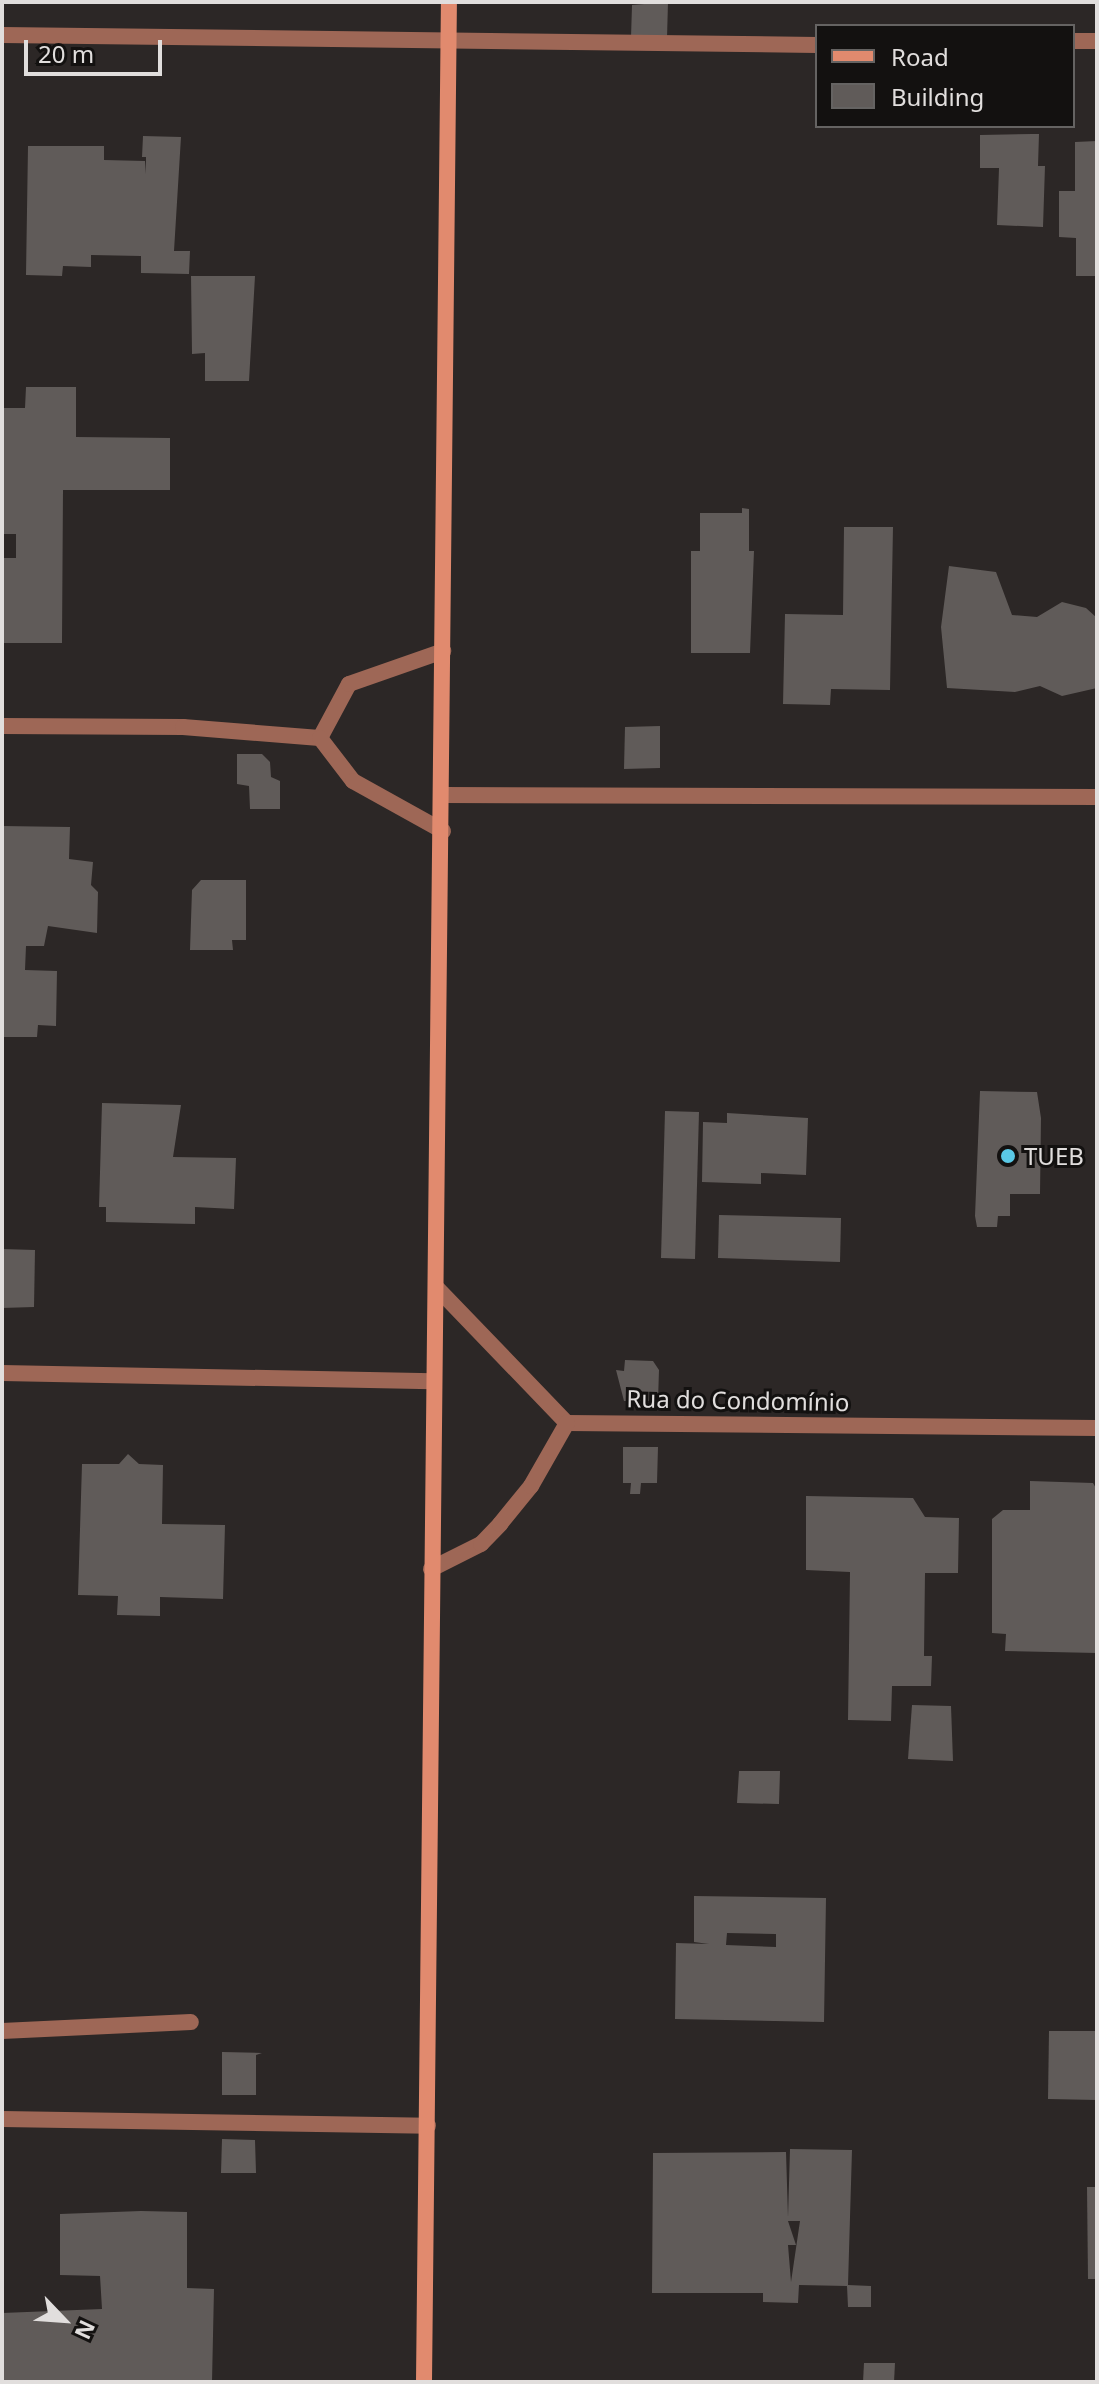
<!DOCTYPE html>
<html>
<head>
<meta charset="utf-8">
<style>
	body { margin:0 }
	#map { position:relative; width:1099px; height:2384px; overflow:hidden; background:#2c2726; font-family:"Noto Sans",sans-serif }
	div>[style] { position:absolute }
	.building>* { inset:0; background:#605b59 }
	.lane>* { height:16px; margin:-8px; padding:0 8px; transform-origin:8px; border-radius:8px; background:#9e6756 }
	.street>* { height:16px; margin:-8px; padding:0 8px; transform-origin:8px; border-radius:8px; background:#9e6756 }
	.secondary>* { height:16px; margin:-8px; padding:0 8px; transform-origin:8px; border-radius:8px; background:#e18a6e }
	.dots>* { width:22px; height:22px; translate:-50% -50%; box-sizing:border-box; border:4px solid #131110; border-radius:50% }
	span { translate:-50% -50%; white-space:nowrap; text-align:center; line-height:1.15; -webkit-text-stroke:6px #131110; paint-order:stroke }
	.poi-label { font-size:24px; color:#e1dedd }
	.left { translate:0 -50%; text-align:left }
	.street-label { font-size:24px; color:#e1dedd }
	.frame { position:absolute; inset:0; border:4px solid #e1dedd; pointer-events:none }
	.legend { position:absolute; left:815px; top:24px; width:260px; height:104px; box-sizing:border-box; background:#131110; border:2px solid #656362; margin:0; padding:10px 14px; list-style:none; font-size:24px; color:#e1dedd }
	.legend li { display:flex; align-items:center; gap:16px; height:40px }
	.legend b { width:40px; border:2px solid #656362 }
	.north { position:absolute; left:24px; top:2280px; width:80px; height:80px; -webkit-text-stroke:6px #131110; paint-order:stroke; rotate:115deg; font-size:22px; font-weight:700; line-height:32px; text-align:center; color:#e1dedd }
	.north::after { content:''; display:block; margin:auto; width:28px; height:36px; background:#e1dedd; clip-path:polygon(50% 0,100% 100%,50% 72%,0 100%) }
	.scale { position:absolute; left:24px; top:40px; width:138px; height:36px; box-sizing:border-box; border:4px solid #e1dedd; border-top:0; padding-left:10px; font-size:24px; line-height:28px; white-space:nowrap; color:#e1dedd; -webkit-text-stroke:6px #131110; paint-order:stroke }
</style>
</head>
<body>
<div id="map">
	<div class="building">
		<i style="clip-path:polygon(668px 2px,667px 38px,631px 37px,632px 5px)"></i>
		<i style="clip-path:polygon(1032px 134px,1039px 134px,1038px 166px,1045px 166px,1043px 227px,997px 225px,999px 168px,980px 168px,980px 135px)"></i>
		<i style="clip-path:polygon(143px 136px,181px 137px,174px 251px,190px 251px,189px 274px,141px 273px,141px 256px,91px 255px,91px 267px,63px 266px,62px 276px,26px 275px,28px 146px,104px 146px,104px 160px,145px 161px,146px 174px,146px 157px,142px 157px)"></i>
		<i style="clip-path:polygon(1097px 141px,1097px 276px,1076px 276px,1076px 238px,1059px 237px,1059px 191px,1075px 191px,1075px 142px)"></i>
		<i style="clip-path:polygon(191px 276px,255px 276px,249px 381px,205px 381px,205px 353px,192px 354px)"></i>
		<i style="clip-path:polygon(26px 387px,76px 387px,76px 437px,170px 438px,170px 490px,63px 490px,62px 643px,2px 643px,2px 558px,16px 558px,16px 534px,2px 534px,2px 408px,25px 408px)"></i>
		<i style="clip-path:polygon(742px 508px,749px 509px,749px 551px,754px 551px,750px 653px,691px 653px,691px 551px,700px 551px,700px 513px,742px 513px)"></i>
		<i style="clip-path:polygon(844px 527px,893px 527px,890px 690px,831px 689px,830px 705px,783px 704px,785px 614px,843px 615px)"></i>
		<i style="clip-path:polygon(949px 566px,996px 572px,1012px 615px,1037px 617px,1062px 602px,1086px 608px,1097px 618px,1097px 688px,1062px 696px,1040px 686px,1015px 692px,947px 688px,941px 627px)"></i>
		<i style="clip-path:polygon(660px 726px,660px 768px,624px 769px,625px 727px)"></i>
		<i style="clip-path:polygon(237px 754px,262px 754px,270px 762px,271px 777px,280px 781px,280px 809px,250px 809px,249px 786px,237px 784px)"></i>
		<i style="clip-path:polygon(2px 826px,70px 827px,69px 859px,93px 862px,91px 885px,98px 892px,97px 933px,48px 926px,44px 946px,26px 946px,25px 970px,57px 971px,56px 1026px,38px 1025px,37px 1037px,2px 1037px)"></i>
		<i style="clip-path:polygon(201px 880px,246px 880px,246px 940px,232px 940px,233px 950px,190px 950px,192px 890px)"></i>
		<i style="clip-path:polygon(980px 1091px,1037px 1092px,1041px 1118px,1040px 1194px,1010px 1194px,1010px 1216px,998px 1216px,997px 1227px,977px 1227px,975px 1216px)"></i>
		<i style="clip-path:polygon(102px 1103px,181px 1105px,173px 1157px,236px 1158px,234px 1209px,195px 1207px,195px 1224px,106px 1222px,106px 1207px,99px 1207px)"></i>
		<i style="clip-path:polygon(665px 1111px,699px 1112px,695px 1259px,661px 1258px)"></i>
		<i style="clip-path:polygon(727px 1113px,808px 1118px,806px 1175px,761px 1173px,761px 1184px,702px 1182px,703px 1122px,727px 1123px)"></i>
		<i style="clip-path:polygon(719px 1215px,841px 1218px,840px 1262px,718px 1258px)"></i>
		<i style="clip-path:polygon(2px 1249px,35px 1250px,34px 1307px,2px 1308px)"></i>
		<i style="clip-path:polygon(625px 1360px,653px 1361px,659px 1370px,658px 1401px,624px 1401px,616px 1370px,624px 1371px)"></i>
		<i style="clip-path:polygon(623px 1447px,658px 1447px,657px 1483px,641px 1483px,640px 1494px,630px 1494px,631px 1483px,623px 1483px)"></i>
		<i style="clip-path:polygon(128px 1454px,139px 1464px,163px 1465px,162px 1524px,225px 1525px,223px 1599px,160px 1597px,160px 1616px,117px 1615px,118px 1596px,78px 1595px,82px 1464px,119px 1464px)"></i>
		<i style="clip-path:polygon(1030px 1481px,1093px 1483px,1097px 1490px,1097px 1653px,1005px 1651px,1006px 1634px,992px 1633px,992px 1519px,1003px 1510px,1030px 1510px)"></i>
		<i style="clip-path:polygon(806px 1496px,913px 1498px,925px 1517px,959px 1518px,958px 1573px,925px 1573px,924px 1656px,932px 1656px,931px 1686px,892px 1686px,891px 1721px,848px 1720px,850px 1572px,806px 1570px)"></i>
		<i style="clip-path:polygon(912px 1705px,951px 1706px,953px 1761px,908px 1759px)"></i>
		<i style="clip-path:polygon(739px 1771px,780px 1771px,779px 1804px,737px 1803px)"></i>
		<i style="clip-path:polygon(evenodd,694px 1896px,826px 1898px,824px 2022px,675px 2019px,676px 1943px,709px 1944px,694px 1942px,694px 1896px,727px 1933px,776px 1934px,776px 1947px,726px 1945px,727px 1933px)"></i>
		<i style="clip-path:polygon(1049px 2031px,1097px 2031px,1097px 2100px,1048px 2099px)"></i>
		<i style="clip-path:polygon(222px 2052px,262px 2053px,256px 2055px,256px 2095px,222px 2095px)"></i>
		<i style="clip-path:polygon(222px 2139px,255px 2140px,256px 2173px,221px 2173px)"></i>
		<i style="clip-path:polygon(evenodd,790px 2149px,852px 2150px,848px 2285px,871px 2286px,871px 2307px,848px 2307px,847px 2286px,799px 2285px,798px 2303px,763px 2302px,763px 2293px,652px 2293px,653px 2153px,786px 2152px,788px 2217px,790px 2149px,788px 2221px,800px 2221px,791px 2282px,788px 2245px,796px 2245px,788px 2221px)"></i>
		<i style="clip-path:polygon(1087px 2187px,1097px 2187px,1097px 2279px,1088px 2279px)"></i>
		<i style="clip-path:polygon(141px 2211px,187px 2212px,187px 2288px,214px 2289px,212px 2382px,2px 2382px,2px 2313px,102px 2309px,100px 2276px,60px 2275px,60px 2214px)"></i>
		<i style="clip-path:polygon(864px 2363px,895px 2363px,894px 2382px,863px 2382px)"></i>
	</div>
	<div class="lane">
		<i style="left:2px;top:2031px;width:189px;rotate:-2.7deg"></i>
	</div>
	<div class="street">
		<i style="left:2px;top:35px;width:815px;rotate:0.7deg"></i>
		<i style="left:1073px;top:41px;width:24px"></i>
		<i style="left:2px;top:726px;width:181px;rotate:0.3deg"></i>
		<i style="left:183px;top:727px;width:137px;rotate:4.6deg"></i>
		<i style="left:320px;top:738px;width:61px;rotate:-61.8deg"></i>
		<i style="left:349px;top:684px;width:100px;rotate:-19.3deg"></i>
		<i style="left:320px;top:738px;width:54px;rotate:52.5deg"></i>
		<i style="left:353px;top:781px;width:103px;rotate:29.1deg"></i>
		<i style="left:443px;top:795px;width:654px;rotate:0.18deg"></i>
		<i style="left:436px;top:1287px;width:189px;rotate:46.1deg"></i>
		<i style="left:567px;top:1423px;width:530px;rotate:0.54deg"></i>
		<i style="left:2px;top:1373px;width:431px;rotate:1.1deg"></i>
		<i style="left:431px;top:1569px;width:56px;rotate:-26.6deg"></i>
		<i style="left:481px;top:1544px;width:28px;rotate:-46deg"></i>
		<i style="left:500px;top:1524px;width:49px;rotate:-50.8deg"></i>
		<i style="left:531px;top:1486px;width:73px;rotate:-60.3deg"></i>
		<i style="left:2px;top:2119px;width:426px;rotate:0.9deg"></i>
	</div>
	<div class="secondary">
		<i style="left:424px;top:2382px;width:2380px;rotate:-89.4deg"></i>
	</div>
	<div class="dots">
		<i style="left:1008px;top:1156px;background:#5ac8e5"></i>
	</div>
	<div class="poi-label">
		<span class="left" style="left:1024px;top:1156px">TUEB</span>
	</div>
	<div class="street-label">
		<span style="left:738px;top:1400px;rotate:1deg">Rua do Condomínio</span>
	</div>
	<div class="frame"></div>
	<ul class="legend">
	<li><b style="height:10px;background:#e18a6e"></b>Road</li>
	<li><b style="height:22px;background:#605b59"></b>Building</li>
	</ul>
	<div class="north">N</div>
	<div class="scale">20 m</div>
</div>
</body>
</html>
